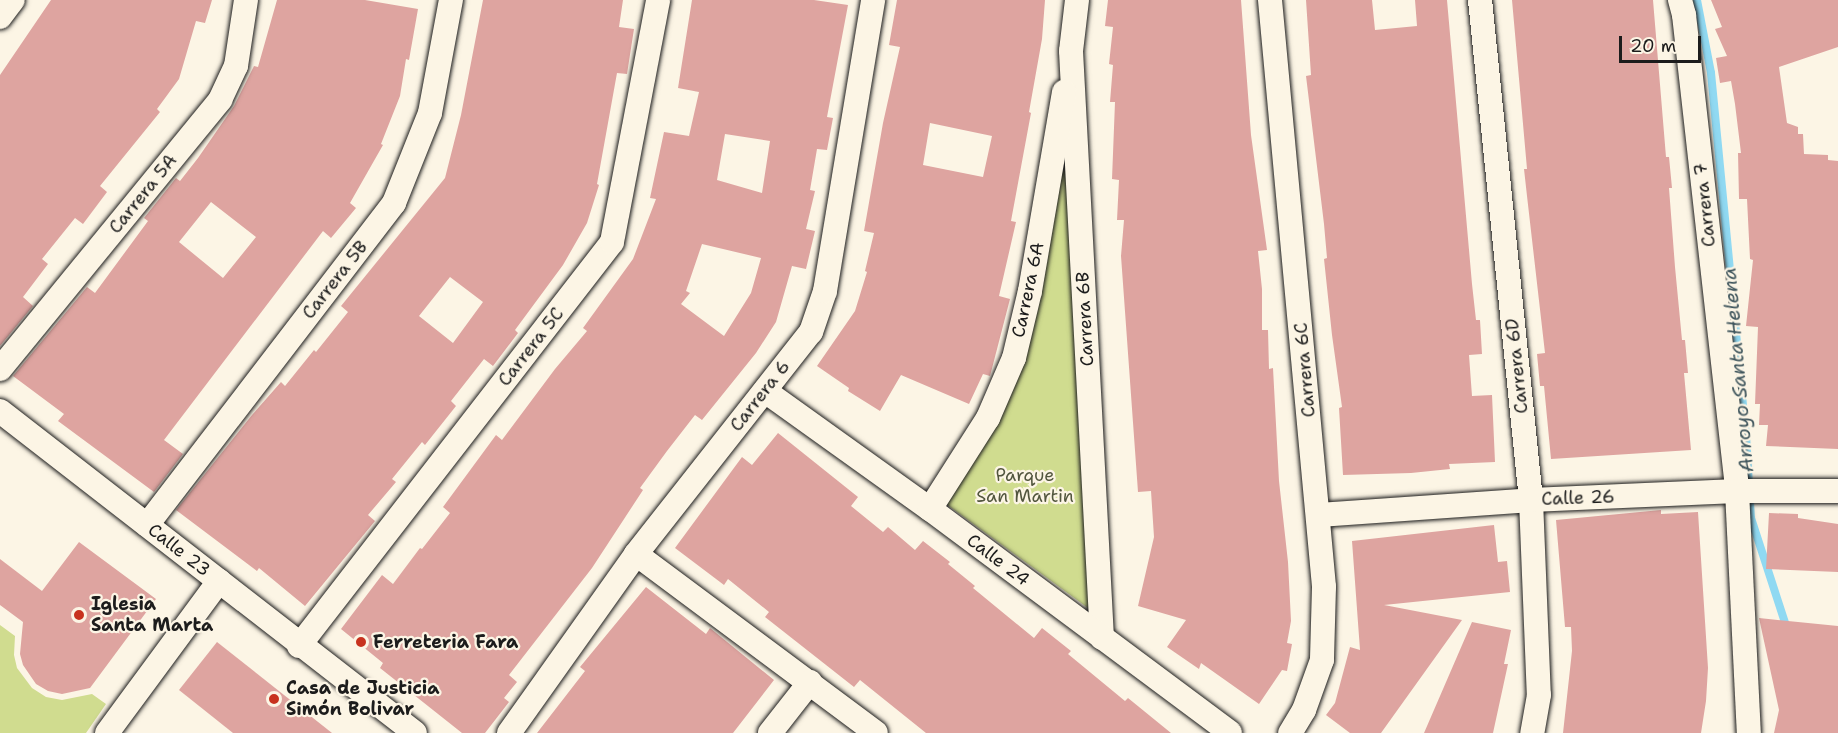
<!DOCTYPE html>
<html>
<head>
<meta charset="utf-8">
<style>
	body { margin:0 }
	#map { position:relative; width:1838px; height:733px; overflow:hidden; background:#fcf5e5; font-family:"Shantell Sans",sans-serif }
	div>[style] { position:absolute }
	.green>* { inset:0; background:#d0dc8f }
	.stream>* { height:8px; margin:-4px; padding:0 4px; transform-origin:4px; border-radius:4px; background:#90d9f2 }
	.building>* { inset:0; background:#dea4a0 }
	.roads { filter:drop-shadow(0 0 2px #1c1c1c) drop-shadow(0 0 2px #1c1c1c) }
	.street>* { height:24px; margin:-12px; padding:0 12px; transform-origin:12px; border-radius:12px; background:#fcf5e5 }
	.dots>* { width:16px; height:16px; translate:-50% -50%; box-sizing:border-box; border:3px solid #fcf5e5; border-radius:50% }
	span { translate:-50% -50%; white-space:nowrap; text-align:center; line-height:1.15; -webkit-text-stroke:4.5px #fcf5e5; paint-order:stroke }
	.street-label { font-size:18px; color:#1c1c1c }
	.park-label { font-size:18px; color:#52563e }
	.poi-label { font-size:18px; color:#1c1c1c; font-weight:700 }
	.left { translate:0 -50%; text-align:left }
	.water-label { font-size:20px; color:#3f555c; font-style:italic }
	.scale { position:absolute; left:1619px; top:36px; width:82px; height:27px; box-sizing:border-box; border:3px solid #1c1c1c; border-top:0; padding-left:8px; font-size:18px; line-height:21px; white-space:nowrap; color:#1c1c1c; -webkit-text-stroke:4px #fcf5e5; paint-order:stroke }
</style>
</head>
<body>
<div id="map">
	<div class="green">
		<i style="clip-path:polygon(1069px 170px,1092px 611px,946px 504px,1002px 405px,1059px 172px)"></i>
		<i style="clip-path:polygon(0 625px,15px 636px,14px 655px,17px 668px,32px 688px,46px 697px,62px 700px,92px 694px,106px 704px,86px 733px,0 733px)"></i>
	</div>
	<div class="stream">
		<i style="left:1697px;top:0;width:74px;rotate:79.1deg"></i>
		<i style="left:1711px;top:73px;width:364px;rotate:84.5deg"></i>
		<i style="left:1746px;top:435px;width:83px;rotate:86.6deg"></i>
		<i style="left:1751px;top:518px;width:117px;rotate:72deg"></i>
	</div>
	<div class="building">
		<i style="clip-path:polygon(51px 0,212px 0,205px 23px,196px 21px,179px 79px,157px 109px,160px 112px,100px 186px,107px 192px,83px 224px,75px 218px,42px 259px,48px 264px,23px 297px,33px 306px,0 346px,0 75px)"></i>
		<i style="clip-path:polygon(evenodd,277px 0,365px 0,418px 9px,409px 60px,406px 59px,400px 96px,381px 144px,383px 145px,350px 203px,356px 208px,331px 238px,323px 231px,164px 440px,183px 454px,154px 492px,58px 421px,64px 414px,13px 376px,87px 287px,95px 293px,148px 221px,144px 218px,176px 178px,180px 181px,198px 158px,234px 106px,254px 66px,258px 67px,277px 0,211px 202px,256px 237px,223px 278px,179px 242px,211px 202px)"></i>
		<i style="clip-path:polygon(evenodd,483px 0,623px 0,619px 27px,634px 29px,627px 74px,617px 73px,597px 184px,599px 185px,587px 223px,563px 265px,515px 330px,518px 333px,493px 366px,484px 359px,451px 401px,456px 406px,425px 445px,422px 442px,392px 479px,396px 482px,368px 515px,375px 521px,305px 606px,259px 568px,257px 571px,176px 510px,252px 415px,281px 382px,285px 386px,314px 350px,316px 352px,348px 312px,341px 306px,445px 178px,461px 115px,483px 0,450px 277px,483px 302px,453px 343px,419px 316px,450px 277px)"></i>
		<i style="clip-path:polygon(evenodd,692px 0,814px 0,848px 5px,827px 117px,833px 118px,827px 150px,817px 149px,810px 190px,815px 191px,806px 229px,815px 231px,806px 269px,792px 266px,776px 322px,756px 353px,702px 420px,695px 415px,667px 451px,640px 488px,643px 490px,592px 568px,509px 675px,517px 682px,504px 698px,509px 702px,485px 733px,462px 733px,380px 668px,383px 663px,341px 629px,382px 575px,393px 584px,420px 548px,422px 549px,450px 513px,443px 507px,496px 435px,502px 440px,555px 369px,587px 331px,583px 328px,633px 259px,656px 199px,650px 198px,664px 132px,689px 136px,699px 92px,678px 88px,692px 0,725px 134px,770px 141px,762px 193px,717px 180px,725px 134px,692px 0,702px 244px,761px 258px,751px 293px,724px 336px,681px 304px,690px 293px,686px 291px,702px 244px)"></i>
		<i style="clip-path:polygon(evenodd,897px 0,1045px 0,1042px 39px,1029px 112px,1031px 113px,1011px 221px,1016px 222px,999px 296px,1010px 299px,990px 376px,983px 374px,969px 404px,901px 375px,880px 411px,848px 391px,849px 388px,817px 366px,855px 311px,867px 272px,865px 271px,874px 233px,864px 231px,883px 123px,900px 47px,889px 45px,897px 0,930px 123px,992px 136px,983px 177px,923px 165px,930px 123px)"></i>
		<i style="clip-path:polygon(1108px 0,1241px 0,1251px 135px,1267px 250px,1258px 251px,1262px 289px,1262px 330px,1268px 330px,1269px 369px,1273px 368px,1279px 481px,1288px 562px,1291px 621px,1287px 643px,1292px 644px,1287px 671px,1282px 670px,1259px 704px,1201px 663px,1199px 669px,1167px 647px,1186px 620px,1138px 606px,1154px 537px,1151px 491px,1138px 492px,1121px 256px,1124px 220px,1117px 220px,1119px 180px,1112px 179px,1115px 102px,1110px 102px,1113px 65px,1109px 64px,1113px 27px,1105px 26px)"></i>
		<i style="clip-path:polygon(1306px 0,1372px 0,1375px 30px,1417px 26px,1415px 0,1447px 0,1472px 284px,1476px 320px,1480px 320px,1482px 354px,1469px 355px,1472px 396px,1492px 395px,1495px 462px,1449px 464px,1450px 469px,1411px 473px,1343px 475px,1339px 408px,1342px 407px,1332px 335px,1324px 259px,1327px 258px,1324px 224px,1306px 76px,1311px 75px)"></i>
		<i style="clip-path:polygon(1512px 0,1653px 0,1666px 157px,1669px 157px,1672px 188px,1669px 188px,1675px 267px,1682px 340px,1685px 340px,1688px 373px,1684px 373px,1691px 450px,1551px 459px,1544px 386px,1540px 386px,1537px 354px,1545px 353px,1527px 196px,1524px 169px,1527px 169px)"></i>
		<i style="clip-path:polygon(1711px 0,1838px 0,1838px 47px,1779px 67px,1787px 123px,1798px 127px,1798px 134px,1803px 134px,1804px 154px,1828px 155px,1828px 160px,1838px 161px,1838px 449px,1766px 446px,1768px 425px,1759px 425px,1760px 404px,1755px 404px,1758px 327px,1746px 326px,1753px 260px,1750px 259px,1747px 199px,1739px 199px,1738px 153px,1741px 153px,1735px 104px,1731px 81px,1720px 83px,1716px 58px,1727px 56px,1715px 29px,1722px 27px)"></i>
		<i style="clip-path:polygon(778px 433px,858px 497px,851px 506px,883px 532px,888px 527px,915px 550px,923px 541px,950px 562px,948px 564px,975px 586px,973px 588px,1034px 638px,1042px 628px,1071px 651px,1068px 654px,1125px 701px,1128px 698px,1171px 733px,926px 733px,860px 680px,854px 687px,765px 617px,769px 612px,728px 579px,724px 585px,675px 548px,742px 457px,752px 465px)"></i>
		<i style="clip-path:polygon(1661px 510px,1661px 514px,1698px 512px,1708px 668px,1706px 701px,1701px 733px,1563px 733px,1572px 651px,1571px 627px,1565px 627px,1556px 520px)"></i>
		<i style="clip-path:polygon(1769px 513px,1798px 514px,1798px 518px,1838px 524px,1838px 572px,1766px 569px)"></i>
		<i style="clip-path:polygon(1494px 525px,1498px 562px,1507px 561px,1510px 592px,1384px 605px,1462px 620px,1381px 733px,1350px 733px,1326px 715px,1335px 703px,1350px 647px,1360px 650px,1352px 541px)"></i>
		<i style="clip-path:polygon(79px 542px,156px 599px,90px 688px,62px 694px,48px 691px,36px 684px,23px 665px,20px 654px,23px 622px,0 605px,0 559px,42px 591px)"></i>
		<i style="clip-path:polygon(646px 587px,706px 634px,710px 628px,774px 680px,733px 733px,537px 733px,585px 671px,580px 667px)"></i>
		<i style="clip-path:polygon(1759px 618px,1838px 626px,1838px 733px,1774px 733px,1779px 710px)"></i>
		<i style="clip-path:polygon(1472px 622px,1511px 630px,1504px 664px,1508px 664px,1493px 733px,1424px 733px)"></i>
		<i style="clip-path:polygon(217px 642px,332px 733px,233px 733px,179px 690px)"></i>
	</div>
	<div class="roads">
		<div class="street">
			<i style="left:1077px;top:0;width:51px;rotate:96.7deg"></i>
			<i style="left:1071px;top:51px;width:588px;rotate:86.98deg"></i>
			<i style="left:1270px;top:0;width:589px;rotate:84.74deg"></i>
			<i style="left:1324px;top:587px;width:73px;rotate:91.6deg"></i>
			<i style="left:1322px;top:660px;width:53px;rotate:109.8deg"></i>
			<i style="left:1304px;top:710px;width:27px;rotate:121deg"></i>
			<i style="left:1480px;top:0;width:503px;rotate:84.18deg"></i>
			<i style="left:1531px;top:500px;width:195px;rotate:87.7deg"></i>
			<i style="left:1539px;top:695px;width:39px;rotate:100deg"></i>
			<i style="left:1680px;top:0;width:16px;rotate:75deg"></i>
			<i style="left:1684px;top:15px;width:479px;rotate:83.6deg"></i>
			<i style="left:1737px;top:491px;width:242px;rotate:87.2deg"></i>
			<i style="left:0;top:17px;width:21px;rotate:-53deg"></i>
			<i style="left:0;top:369px;width:348px;rotate:-50.7deg"></i>
			<i style="left:220px;top:100px;width:38px;rotate:-65deg"></i>
			<i style="left:236px;top:66px;width:67px;rotate:-81.4deg"></i>
			<i style="left:765px;top:391px;width:203px;rotate:35.6deg"></i>
			<i style="left:930px;top:509px;width:374px;rotate:36.7deg"></i>
			<i style="left:0;top:411px;width:525px;rotate:37.81deg"></i>
			<i style="left:930px;top:509px;width:108px;rotate:-57.5deg"></i>
			<i style="left:988px;top:418px;width:65px;rotate:-66.6deg"></i>
			<i style="left:1014px;top:358px;width:69px;rotate:-76.6deg"></i>
			<i style="left:1030px;top:291px;width:202px;rotate:-80.3deg"></i>
			<i style="left:1319px;top:515px;width:213px;rotate:-4deg"></i>
			<i style="left:1531px;top:500px;width:206px;rotate:-2.5deg"></i>
			<i style="left:1737px;top:491px;width:101px"></i>
			<i style="left:147px;top:525px;width:406px;rotate:-52.5deg"></i>
			<i style="left:394px;top:203px;width:97px;rotate:-68.2deg"></i>
			<i style="left:430px;top:113px;width:115px;rotate:-79.5deg"></i>
			<i style="left:636px;top:554px;width:299px;rotate:36.7deg"></i>
			<i style="left:299px;top:646px;width:511px;rotate:-52.23deg"></i>
			<i style="left:612px;top:242px;width:246px;rotate:-79.2deg"></i>
			<i style="left:107px;top:733px;width:189px;rotate:-53.6deg"></i>
			<i style="left:509px;top:733px;width:219px;rotate:-54.6deg"></i>
			<i style="left:636px;top:554px;width:283px;rotate:-51.8deg"></i>
			<i style="left:811px;top:332px;width:43px;rotate:-71.1deg"></i>
			<i style="left:825px;top:291px;width:295px;rotate:-80.6deg"></i>
			<i style="left:770px;top:733px;width:65px;rotate:-51.9deg"></i>
		</div>
	</div>
	<div class="dots">
		<i style="left:79px;top:615px;background:#c8321e"></i>
		<i style="left:361px;top:642px;background:#c8321e"></i>
		<i style="left:274px;top:699px;background:#c8321e"></i>
	</div>
	<div class="street-label">
		<span style="left:143px;top:194px;rotate:-51deg">Carrera 5A</span>
		<span style="left:1705px;top:205px;rotate:-96deg">Carrera 7</span>
		<span style="left:335px;top:280px;rotate:-52deg">Carrera 5B</span>
		<span style="left:1028px;top:290px;rotate:-78deg">Carrera 6A</span>
		<span style="left:1085px;top:319px;rotate:-93deg">Carrera 6B</span>
		<span style="left:531px;top:347px;rotate:-52deg">Carrera 5C</span>
		<span style="left:1517px;top:366px;rotate:-96deg">Carrera 6D</span>
		<span style="left:1305px;top:370px;rotate:-95deg">Carrera 6C</span>
		<span style="left:760px;top:396px;rotate:-52deg">Carrera 6</span>
		<span style="left:1578px;top:498px;rotate:-2deg">Calle 26</span>
		<span style="left:179px;top:550px;rotate:38deg">Calle 23</span>
		<span style="left:998px;top:560px;rotate:37deg">Calle 24</span>
	</div>
	<div class="park-label">
		<span style="left:1025px;top:486px">Parque<br>San Martin</span>
	</div>
	<div class="poi-label">
		<span class="left" style="left:91px;top:615px">Iglesia<br>Santa Marta</span>
		<span class="left" style="left:373px;top:642px">Ferreteria Fara</span>
		<span class="left" style="left:286px;top:699px">Casa de Justicia<br>Simón Bolivar</span>
	</div>
	<div class="water-label">
		<span style="left:1738px;top:370px;rotate:-95deg">Arroyo Santa Helena</span>
	</div>
	<div class="scale">20 m</div>
</div>
</body>
</html>
